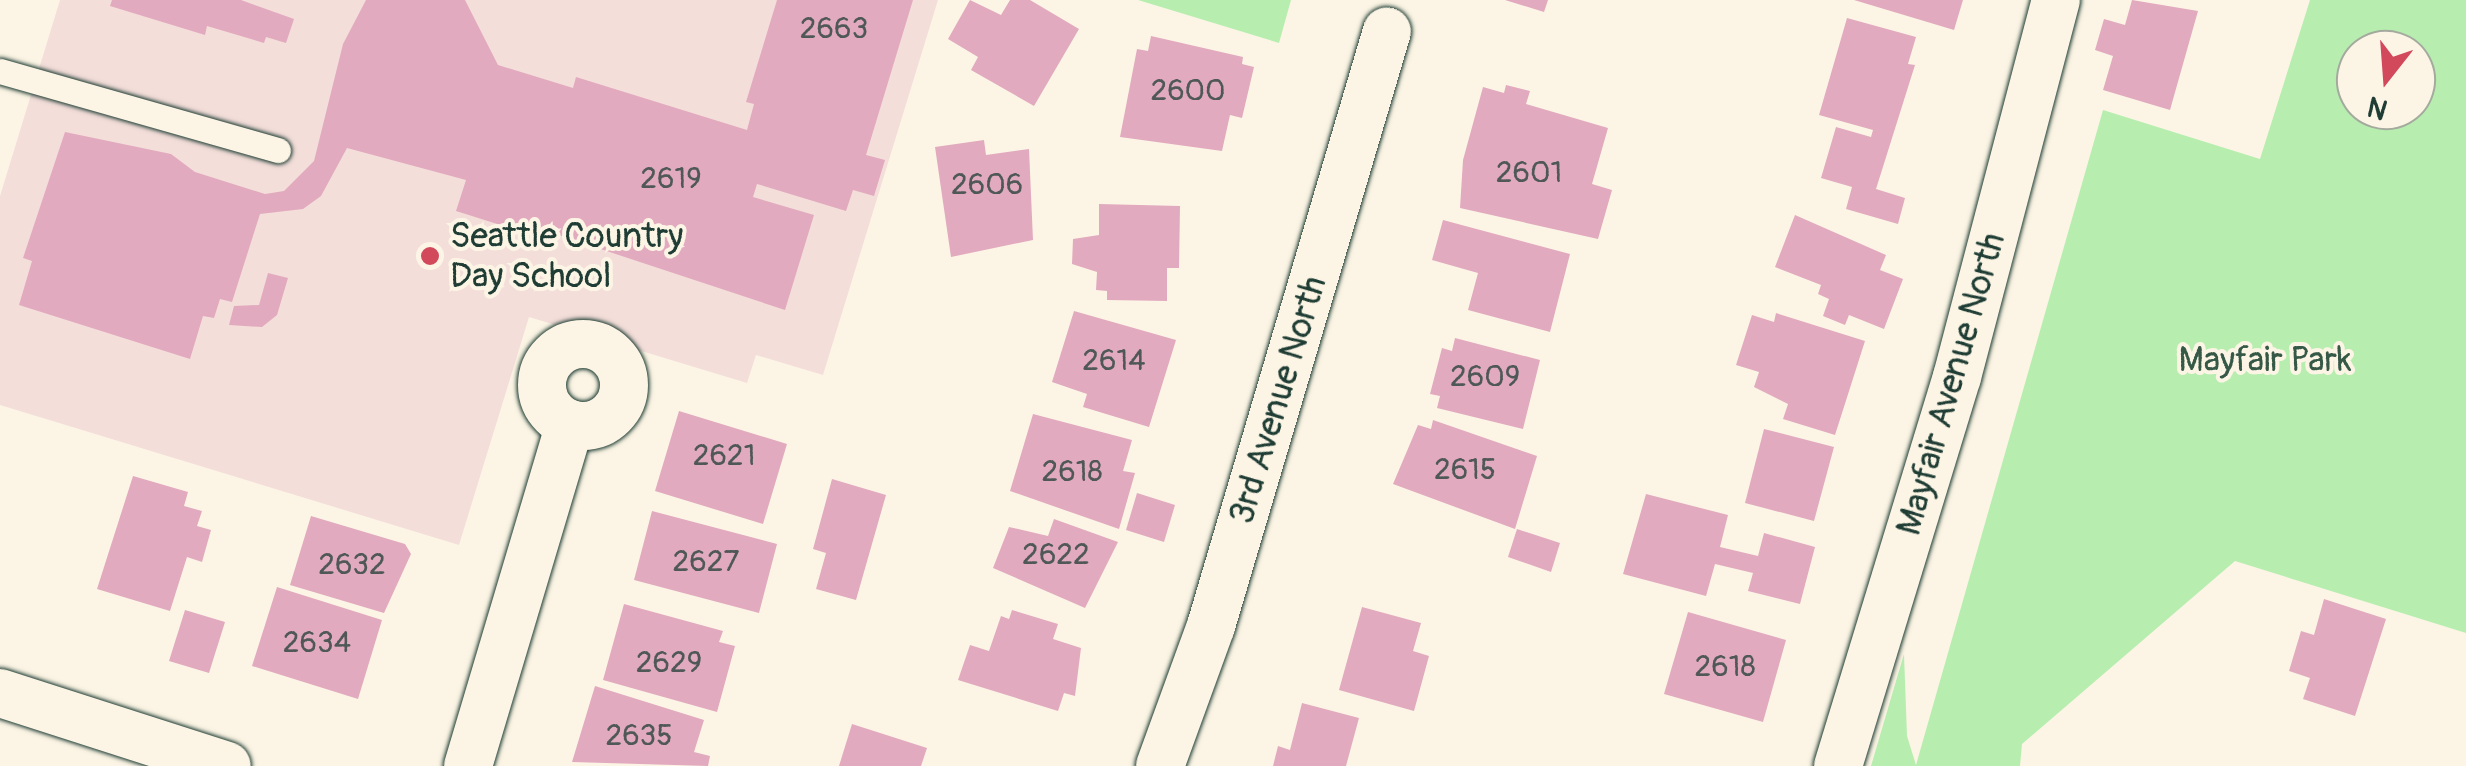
<!DOCTYPE html>
<html>
<head>
<meta charset="utf-8">
<style>
	body { margin:0 }
	#map { position:relative; width:2466px; height:766px; overflow:hidden; background:#fcf5e5; font-family:Pangolin,sans-serif }
	div>[style] { position:absolute }
	.built>* { inset:0; background:#f4deda }
	.green>* { inset:0; background:#b7eeb0 }
	.building>* { inset:0; background:#e2aabf }
	.roads { filter:drop-shadow(0 0 2px #1f3d34) drop-shadow(0 0 2px #1f3d34) }
	.lane>* { height:25px; margin:-12.5px; padding:0 12.5px; transform-origin:12.5px; border-radius:12.5px; background:#fcf5e5 }
	.street>* { height:48px; margin:-24px; padding:0 24px; transform-origin:24px; border-radius:24px; background:#fcf5e5 }
	.street>.ring { margin:-24px; padding:0; box-sizing:content-box; background:none; border:48px solid #fcf5e5; border-radius:50% }
	.dots>* { width:28px; height:28px; translate:-50% -50%; box-sizing:border-box; border:5px solid #fcf5e5; border-radius:50% }
	span { translate:-50% -50%; white-space:nowrap; text-align:center; line-height:1.15; -webkit-text-stroke:8px #fcf5e5; paint-order:stroke }
	.number-label { font-size:30px; color:#505857 }
	.number-label span { -webkit-text-stroke-width:0 }
	.poi-label { font-size:35px; color:#1f3d34 }
	.left { translate:0 -50%; text-align:left }
	.park-label { font-size:35px; color:#365847 }
	.street-label { font-size:35px; color:#1f3d34 }
	.north { position:absolute; left:2336px; top:30px; width:100px; height:100px; box-sizing:border-box; background:#fcf5e5; border:2px solid #a4ab9e; border-radius:50%; rotate:197deg; font-size:28px; font-weight:700; line-height:40px; text-align:center; color:#1f3d34 }
	.north::after { content:''; display:block; margin:auto; width:35px; height:45px; background:#d1495b; clip-path:polygon(50% 0,100% 100%,50% 72%,0 100%) }
</style>
</head>
<body>
<div id="map">
	<div class="built">
		<i style="clip-path:polygon(60px 0,938px 0,823px 375px,756px 355px,747px 383px,529px 317px,459px 545px,0 405px,0 196px)"></i>
	</div>
	<div class="green">
		<i style="clip-path:polygon(1138px 0,1291px 0,1279px 43px)"></i>
		<i style="clip-path:polygon(evenodd,2310px 0,2466px 0,2466px 633px,2235px 561px,2022px 744px,2020px 766px,1871px 766px,1904px 654px,1907px 736px,1916px 765px,2103px 110px,2260px 159px,2310px 0,2356px 50px,2416px 50px,2416px 110px,2356px 110px,2356px 50px)"></i>
	</div>
	<div class="building">
		<i style="clip-path:polygon(112px 0,241px 0,294px 19px,286px 43px,266px 37px,264px 43px,207px 26px,205px 35px,110px 6px)"></i>
		<i style="clip-path:polygon(366px 0,465px 0,498px 65px,573px 88px,576px 77px,747px 130px,754px 104px,746px 102px,777px 0,913px 0,866px 155px,885px 160px,874px 196px,853px 190px,846px 211px,757px 184px,753px 197px,814px 215px,785px 310px,525px 224px,523px 232px,456px 211px,466px 180px,347px 148px,321px 196px,303px 209px,260px 214px,232px 302px,220px 299px,214px 318px,203px 316px,190px 359px,19px 305px,32px 261px,23px 258px,65px 132px,171px 154px,195px 172px,265px 194px,284px 191px,314px 161px,343px 44px)"></i>
		<i style="clip-path:polygon(970px 0,1001px 15px,1010px 0,1030px 0,1079px 29px,1034px 106px,971px 70px,978px 57px,948px 39px)"></i>
		<i style="clip-path:polygon(1505px 0,1548px 0,1544px 12px)"></i>
		<i style="clip-path:polygon(1854px 0,1963px 0,1954px 30px)"></i>
		<i style="clip-path:polygon(2132px 0,2198px 11px,2170px 110px,2103px 90px,2113px 56px,2095px 50px,2104px 19px,2125px 25px)"></i>
		<i style="clip-path:polygon(1847px 18px,1916px 37px,1908px 64px,1915px 65px,1876px 189px,1905px 198px,1898px 224px,1846px 209px,1852px 187px,1821px 178px,1836px 127px,1871px 137px,1873px 130px,1819px 115px)"></i>
		<i style="clip-path:polygon(1151px 36px,1243px 57px,1242px 64px,1254px 67px,1242px 118px,1230px 115px,1222px 151px,1120px 137px,1137px 49px,1148px 51px)"></i>
		<i style="clip-path:polygon(1506px 85px,1530px 91px,1526px 104px,1608px 128px,1592px 184px,1612px 190px,1598px 239px,1460px 208px,1463px 160px,1483px 87px,1504px 93px)"></i>
		<i style="clip-path:polygon(984px 140px,986px 155px,1029px 149px,1033px 240px,951px 257px,935px 147px)"></i>
		<i style="clip-path:polygon(1099px 204px,1180px 206px,1179px 268px,1167px 268px,1167px 301px,1107px 300px,1107px 291px,1096px 290px,1097px 272px,1072px 264px,1073px 239px,1099px 235px)"></i>
		<i style="clip-path:polygon(1795px 215px,1886px 255px,1880px 270px,1903px 279px,1884px 329px,1849px 315px,1845px 325px,1823px 316px,1829px 299px,1818px 294px,1821px 285px,1775px 267px)"></i>
		<i style="clip-path:polygon(1443px 220px,1570px 254px,1550px 332px,1468px 310px,1478px 273px,1432px 260px)"></i>
		<i style="clip-path:polygon(268px 273px,288px 278px,277px 315px,262px 327px,229px 325px,234px 306px,259px 305px)"></i>
		<i style="clip-path:polygon(1074px 311px,1176px 340px,1149px 427px,1083px 407px,1087px 394px,1052px 382px)"></i>
		<i style="clip-path:polygon(1776px 313px,1865px 341px,1835px 435px,1783px 419px,1788px 404px,1754px 387px,1759px 372px,1736px 365px,1752px 315px,1774px 322px)"></i>
		<i style="clip-path:polygon(1455px 338px,1540px 360px,1523px 429px,1437px 408px,1440px 396px,1430px 394px,1442px 348px,1452px 351px)"></i>
		<i style="clip-path:polygon(679px 411px,787px 444px,763px 524px,655px 491px)"></i>
		<i style="clip-path:polygon(1033px 414px,1132px 440px,1123px 471px,1135px 473px,1119px 529px,1010px 491px)"></i>
		<i style="clip-path:polygon(1433px 420px,1537px 456px,1515px 529px,1393px 484px,1418px 425px,1431px 429px)"></i>
		<i style="clip-path:polygon(1764px 429px,1834px 447px,1814px 521px,1745px 503px)"></i>
		<i style="clip-path:polygon(133px 476px,188px 492px,184px 506px,202px 511px,197px 526px,211px 530px,202px 562px,187px 557px,170px 611px,97px 589px)"></i>
		<i style="clip-path:polygon(832px 479px,886px 495px,856px 600px,816px 589px,826px 553px,813px 549px)"></i>
		<i style="clip-path:polygon(1137px 493px,1175px 505px,1164px 542px,1126px 530px)"></i>
		<i style="clip-path:polygon(1646px 494px,1728px 515px,1720px 547px,1758px 556px,1764px 533px,1815px 547px,1800px 604px,1748px 591px,1753px 573px,1715px 564px,1706px 596px,1623px 574px)"></i>
		<i style="clip-path:polygon(652px 511px,777px 544px,759px 613px,634px 580px)"></i>
		<i style="clip-path:polygon(311px 516px,405px 544px,411px 554px,384px 613px,290px 585px)"></i>
		<i style="clip-path:polygon(1054px 519px,1118px 542px,1085px 608px,993px 568px,1009px 527px,1048px 536px)"></i>
		<i style="clip-path:polygon(1517px 529px,1560px 543px,1551px 572px,1508px 557px)"></i>
		<i style="clip-path:polygon(277px 587px,382px 620px,358px 699px,252px 666px)"></i>
		<i style="clip-path:polygon(2324px 599px,2386px 619px,2355px 716px,2303px 699px,2310px 678px,2289px 671px,2301px 631px,2314px 635px)"></i>
		<i style="clip-path:polygon(624px 604px,723px 631px,719px 642px,735px 646px,717px 712px,603px 680px)"></i>
		<i style="clip-path:polygon(1362px 607px,1421px 623px,1413px 651px,1429px 656px,1414px 711px,1339px 690px)"></i>
		<i style="clip-path:polygon(185px 610px,225px 622px,209px 673px,169px 661px)"></i>
		<i style="clip-path:polygon(1012px 610px,1058px 624px,1053px 639px,1081px 648px,1075px 696px,1064px 693px,1058px 711px,958px 680px,970px 645px,989px 651px,1001px 616px,1009px 619px)"></i>
		<i style="clip-path:polygon(1688px 612px,1786px 640px,1763px 722px,1664px 694px)"></i>
		<i style="clip-path:polygon(595px 686px,704px 720px,694px 752px,710px 756px,708px 766px,572px 762px)"></i>
		<i style="clip-path:polygon(1302px 703px,1359px 718px,1346px 766px,1273px 766px,1278px 746px,1290px 750px)"></i>
		<i style="clip-path:polygon(852px 724px,927px 748px,921px 766px,839px 766px)"></i>
	</div>
	<div class="roads">
		<div class="lane">
			<i style="left:0;top:71px;width:289px;rotate:15.9deg"></i>
		</div>
		<div class="street">
			<i class="ring" style="left:542px;top:344px;width:34px;height:34px"></i>
			<i style="left:0;top:693px;width:238px;rotate:17.8deg"></i>
			<i style="left:468px;top:766px;width:357px;rotate:-73.4deg"></i>
			<i style="left:1160px;top:766px;width:149px;rotate:-70deg"></i>
			<i style="left:1211px;top:626px;width:620px;rotate:-73.52deg"></i>
			<i style="left:1838px;top:766px;width:407px;rotate:-73deg"></i>
			<i style="left:1957px;top:377px;width:390px;rotate:-75.3deg"></i>
		</div>
	</div>
	<div class="dots">
		<i style="left:430px;top:256px;background:#d1495b"></i>
	</div>
	<div class="number-label">
		<span style="left:834px;top:29px">2663</span>
		<span style="left:1188px;top:91px">2600</span>
		<span style="left:1529px;top:173px">2601</span>
		<span style="left:671px;top:179px">2619</span>
		<span style="left:987px;top:185px">2606</span>
		<span style="left:1114px;top:361px">2614</span>
		<span style="left:1485px;top:377px">2609</span>
		<span style="left:724px;top:456px">2621</span>
		<span style="left:1465px;top:470px">2615</span>
		<span style="left:1072px;top:472px">2618</span>
		<span style="left:1056px;top:555px">2622</span>
		<span style="left:706px;top:562px">2627</span>
		<span style="left:352px;top:565px">2632</span>
		<span style="left:317px;top:643px">2634</span>
		<span style="left:669px;top:663px">2629</span>
		<span style="left:1725px;top:667px">2618</span>
		<span style="left:639px;top:736px">2635</span>
	</div>
	<div class="poi-label">
		<span class="left" style="left:450px;top:256px">Seattle Country<br>Day School</span>
	</div>
	<div class="park-label">
		<span style="left:2265px;top:360px">Mayfair Park</span>
	</div>
	<div class="street-label">
		<span style="left:1951px;top:384px;rotate:-74deg">Mayfair Avenue North</span>
		<span style="left:1278px;top:400px;rotate:-73deg">3rd Avenue North</span>
	</div>
	<div class="north">N</div>
</div>
</body>
</html>
